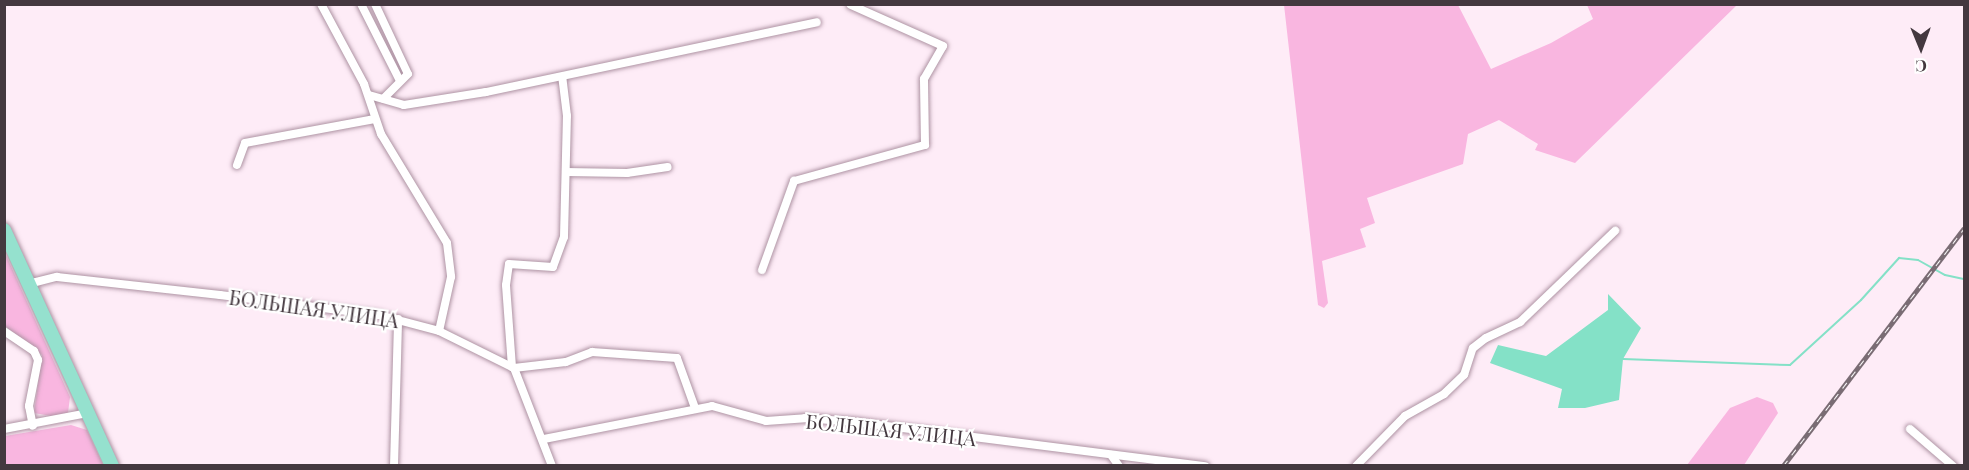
<!DOCTYPE html>
<html>
<head>
<meta charset="utf-8">
<style>
	body { margin:0 }
	#map { position:relative; width:1969px; height:470px; overflow:hidden; background:#feecf7; font-family:"Playfair Display",serif }
	div>[style] { position:absolute }
	.green>* { inset:0; background:#f9b6e0 }
	.water>* { inset:0; background:#84e1c7 }
	.stream>* { height:2px; margin:-1px; padding:0 1px; transform-origin:1px; border-radius:1px; background:#84e1c7 }
	.roads { filter:drop-shadow(0 0 2px #ae93a3) drop-shadow(0 0 2px #ae93a3) }
	.minor>* { height:8px; margin:-4px; padding:0 4px; transform-origin:4px; border-radius:4px; background:#fff }
	.primary>* { height:14px; margin:-7px; padding:0 7px; transform-origin:7px; border-radius:7px; background:#95e1ce }
	.rail>* { height:4.5px; margin-top:-2.25px; transform-origin:0; background:repeating-linear-gradient(90deg,#fff 0 7px,#7a6c74 0 14px); box-sizing:border-box; border-block:2px solid #7a6c74 }
	span { translate:-50% -50%; white-space:nowrap; text-align:center; line-height:1.15; -webkit-text-stroke:4.5px #fff; paint-order:stroke }
	.street-label { font-size:20px; color:#44383f }
	.frame { position:absolute; inset:0; border:6px solid #44383f; pointer-events:none }
	.north { position:absolute; left:1891px; top:18px; width:60px; height:60px; -webkit-text-stroke:4px #fff; paint-order:stroke; rotate:179deg; font-size:16px; font-weight:700; line-height:24px; text-align:center; color:#44383f }
	.north::after { content:''; display:block; margin:auto; width:21px; height:27px; background:#44383f; clip-path:polygon(50% 0,100% 100%,50% 72%,0 100%) }
</style>
</head>
<body>
<div id="map">
	<div class="green">
		<i style="clip-path:polygon(1284px 5px,1458px 5px,1491px 69px,1551px 43px,1593px 19px,1587px 5px,1737px 5px,1575px 163px,1535px 150px,1538px 144px,1499px 120px,1468px 134px,1463px 164px,1367px 198px,1375px 223px,1360px 229px,1366px 247px,1322px 261px,1328px 303px,1324px 308px,1318px 305px)"></i>
		<i style="clip-path:polygon(5px 253px,70px 397px,68px 413px,57px 417px,34px 413px,42px 355px,5px 326px)"></i>
		<i style="clip-path:polygon(1757px 397px,1773px 403px,1778px 413px,1744px 465px,1687px 465px,1730px 408px)"></i>
		<i style="clip-path:polygon(71px 425px,87px 430px,103px 465px,5px 465px,5px 436px)"></i>
	</div>
	<div class="water">
		<i style="clip-path:polygon(1608px 294px,1641px 328px,1623px 359px,1619px 400px,1585px 408px,1558px 408px,1562px 389px,1490px 363px,1498px 345px,1546px 356px,1608px 310px)"></i>
	</div>
	<div class="stream">
		<i style="left:1623px;top:359px;width:167px;rotate:2.1deg"></i>
		<i style="left:1790px;top:365px;width:96px;rotate:-42.5deg"></i>
		<i style="left:1861px;top:300px;width:57px;rotate:-47.9deg"></i>
		<i style="left:1899px;top:258px;width:19px;rotate:6deg"></i>
		<i style="left:1918px;top:260px;width:31px;rotate:29deg"></i>
		<i style="left:1945px;top:275px;width:19px;rotate:12deg"></i>
	</div>
	<div class="roads">
		<div class="minor">
			<i style="left:321px;top:4px;width:91px;rotate:61.7deg"></i>
			<i style="left:364px;top:84px;width:53px;rotate:71.2deg"></i>
			<i style="left:381px;top:134px;width:127px;rotate:58.8deg"></i>
			<i style="left:447px;top:243px;width:34px;rotate:83deg"></i>
			<i style="left:451px;top:277px;width:55px;rotate:102.5deg"></i>
			<i style="left:361px;top:4px;width:86px;rotate:63.1deg"></i>
			<i style="left:375px;top:4px;width:77px;rotate:64.8deg"></i>
			<i style="left:408px;top:74px;width:35px;rotate:135deg"></i>
			<i style="left:369px;top:95px;width:36px;rotate:16deg"></i>
			<i style="left:404px;top:105px;width:83px;rotate:-9deg"></i>
			<i style="left:486px;top:92px;width:338px;rotate:-11.9deg"></i>
			<i style="left:237px;top:165px;width:23px;rotate:-70deg"></i>
			<i style="left:245px;top:143px;width:132px;rotate:-10.5deg"></i>
			<i style="left:566px;top:172px;width:61px;rotate:0.9deg"></i>
			<i style="left:627px;top:173px;width:41px;rotate:-8.3deg"></i>
			<i style="left:762px;top:270px;width:95px;rotate:-70.2deg"></i>
			<i style="left:794px;top:181px;width:136px;rotate:-15.4deg"></i>
			<i style="left:925px;top:145px;width:66px;rotate:-90.9deg"></i>
			<i style="left:924px;top:79px;width:38px;rotate:-60deg"></i>
			<i style="left:943px;top:46px;width:101px;rotate:-156deg"></i>
			<i style="left:28px;top:284px;width:30px;rotate:-14deg"></i>
			<i style="left:57px;top:277px;width:164px;rotate:6.3deg"></i>
			<i style="left:220px;top:295px;width:160px;rotate:7.2deg"></i>
			<i style="left:379px;top:315px;width:62px;rotate:14.9deg"></i>
			<i style="left:439px;top:331px;width:84px;rotate:26.3deg"></i>
			<i style="left:514px;top:368px;width:105px;rotate:68.8deg"></i>
			<i style="left:4px;top:331px;width:36px;rotate:34deg"></i>
			<i style="left:34px;top:351px;width:10px;rotate:66deg"></i>
			<i style="left:38px;top:360px;width:47px;rotate:101.1deg"></i>
			<i style="left:29px;top:406px;width:20px;rotate:79deg"></i>
			<i style="left:512px;top:367px;width:82px;rotate:-94.2deg"></i>
			<i style="left:506px;top:285px;width:21px;rotate:-82deg"></i>
			<i style="left:509px;top:264px;width:44px;rotate:3.9deg"></i>
			<i style="left:553px;top:267px;width:32px;rotate:-70deg"></i>
			<i style="left:564px;top:237px;width:121px;rotate:-88.6deg"></i>
			<i style="left:567px;top:116px;width:38px;rotate:-97deg"></i>
			<i style="left:514px;top:368px;width:52px;rotate:-6.6deg"></i>
			<i style="left:566px;top:362px;width:28px;rotate:-21deg"></i>
			<i style="left:592px;top:352px;width:85px;rotate:4deg"></i>
			<i style="left:677px;top:358px;width:53px;rotate:70.2deg"></i>
			<i style="left:4px;top:429px;width:86px;rotate:-10.8deg"></i>
			<i style="left:1910px;top:429px;width:57px;rotate:40.7deg"></i>
			<i style="left:544px;top:439px;width:171px;rotate:-11.1deg"></i>
			<i style="left:712px;top:406px;width:56px;rotate:15.5deg"></i>
			<i style="left:766px;top:421px;width:39px;rotate:-4deg"></i>
			<i style="left:805px;top:418px;width:50px;rotate:4.6deg"></i>
			<i style="left:855px;top:422px;width:353px;rotate:7.2deg"></i>
			<i style="left:1111px;top:455px;width:14px;rotate:54deg"></i>
			<i style="left:394px;top:466px;width:147px;rotate:-88.4deg"></i>
			<i style="left:1356px;top:466px;width:70px;rotate:-45.6deg"></i>
			<i style="left:1405px;top:416px;width:45px;rotate:-29.4deg"></i>
			<i style="left:1444px;top:394px;width:28px;rotate:-44deg"></i>
			<i style="left:1464px;top:375px;width:28px;rotate:-72deg"></i>
			<i style="left:1473px;top:348px;width:16px;rotate:-38deg"></i>
			<i style="left:1486px;top:338px;width:38px;rotate:-25deg"></i>
			<i style="left:1520px;top:322px;width:132px;rotate:-43.8deg"></i>
		</div>
		<div class="primary">
			<i style="left:4px;top:230px;width:260px;rotate:65.4deg"></i>
		</div>
	</div>
	<div class="rail">
		<i style="left:1783px;top:466px;width:299px;rotate:-52.7deg"></i>
	</div>
	<div class="street-label">
		<span style="left:314px;top:308px;rotate:8deg">БОЛЬШАЯ УЛИЦА</span>
		<span style="left:891px;top:429px;rotate:6deg">БОЛЬШАЯ УЛИЦА</span>
	</div>
	<div class="frame"></div>
	<div class="north">С</div>
</div>
</body>
</html>
